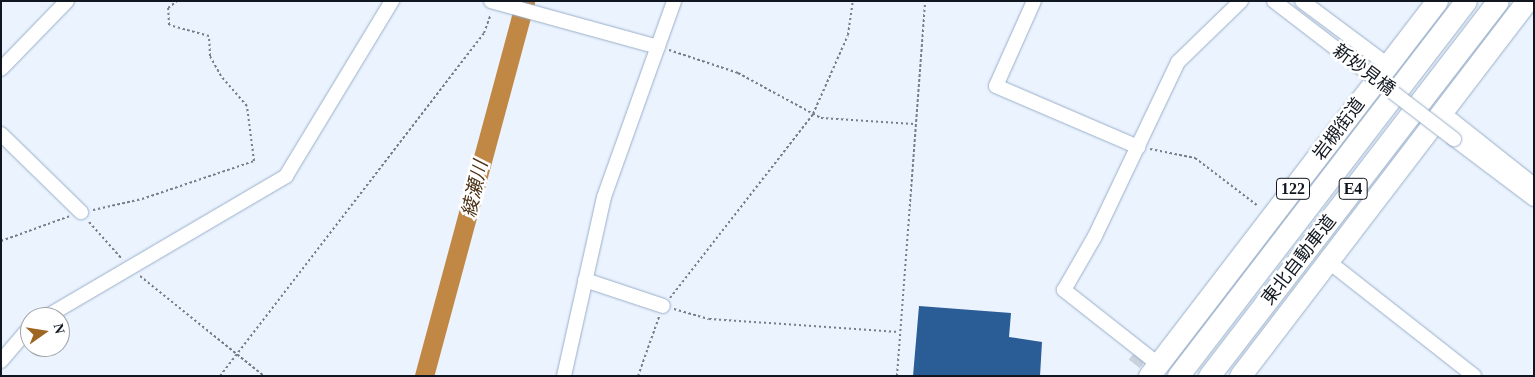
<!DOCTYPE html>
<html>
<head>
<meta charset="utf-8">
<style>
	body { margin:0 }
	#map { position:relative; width:1535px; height:377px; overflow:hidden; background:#eaf3fe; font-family:"Times New Roman","Noto Sans JP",serif }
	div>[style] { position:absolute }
	.river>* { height:19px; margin:-9.5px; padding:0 9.5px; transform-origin:9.5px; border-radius:9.5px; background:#c18744 }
	.building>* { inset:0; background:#2a5c96 }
	.minor-tunnel>* { height:14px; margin-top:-7px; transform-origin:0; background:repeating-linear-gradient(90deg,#c9d2dd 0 14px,transparent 0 21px) }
	.path>* { height:2px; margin-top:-1px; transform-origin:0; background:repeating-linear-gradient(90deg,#767e88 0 2.5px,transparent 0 5px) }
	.roads { filter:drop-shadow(0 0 1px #9aafc8) drop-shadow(0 0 1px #9aafc8) }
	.minor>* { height:14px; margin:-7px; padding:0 7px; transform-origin:7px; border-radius:7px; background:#fff }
	.highway>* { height:21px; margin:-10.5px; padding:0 10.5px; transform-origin:10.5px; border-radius:10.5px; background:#fff }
	.bridges { filter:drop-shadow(0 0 1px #9aafc8) drop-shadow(0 0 1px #9aafc8) }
	.minor-bridge>* { height:14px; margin:-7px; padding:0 7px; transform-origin:7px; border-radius:7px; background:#fff }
	span { translate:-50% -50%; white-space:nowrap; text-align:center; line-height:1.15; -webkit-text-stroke:5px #fff; paint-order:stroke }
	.shield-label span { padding:1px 4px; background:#fff; border:1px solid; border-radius:4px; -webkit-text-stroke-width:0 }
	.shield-label { font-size:16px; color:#101720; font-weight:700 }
	.street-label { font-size:18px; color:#101720 }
	.water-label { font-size:19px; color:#4d3317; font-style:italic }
	.frame { position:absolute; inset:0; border:2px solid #101720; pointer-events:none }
	.north { position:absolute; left:20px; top:307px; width:50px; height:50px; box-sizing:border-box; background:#fff; border:1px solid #9fa2a6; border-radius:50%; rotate:77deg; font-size:14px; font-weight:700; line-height:20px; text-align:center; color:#101720 }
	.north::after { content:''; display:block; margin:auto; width:18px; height:22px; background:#9e6622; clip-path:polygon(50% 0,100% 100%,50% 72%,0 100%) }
</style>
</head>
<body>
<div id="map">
	<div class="river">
		<i style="left:424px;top:376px;width:388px;rotate:-74.9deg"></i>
	</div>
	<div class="building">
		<i style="clip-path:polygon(919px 306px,1011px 313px,1009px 337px,1042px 342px,1040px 376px,913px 376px)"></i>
	</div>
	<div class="minor-tunnel">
		<i style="left:1133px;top:354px;width:34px;rotate:38deg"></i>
	</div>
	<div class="path">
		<i style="left:669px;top:50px;width:73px;rotate:18.4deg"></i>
		<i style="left:738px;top:73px;width:94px;rotate:28.5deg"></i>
		<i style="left:821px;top:118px;width:93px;rotate:3.7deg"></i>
		<i style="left:1150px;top:149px;width:46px;rotate:11.3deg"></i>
		<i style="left:1195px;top:158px;width:79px;rotate:37.3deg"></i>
		<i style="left:93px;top:210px;width:50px;rotate:-12.7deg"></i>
		<i style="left:142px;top:199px;width:118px;rotate:-18.7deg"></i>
		<i style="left:254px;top:161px;width:55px;rotate:-97.3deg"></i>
		<i style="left:247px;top:106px;width:40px;rotate:-131deg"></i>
		<i style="left:221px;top:76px;width:23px;rotate:-119deg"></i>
		<i style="left:210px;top:56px;width:20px;rotate:-93deg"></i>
		<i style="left:209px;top:36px;width:41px;rotate:-164.6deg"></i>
		<i style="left:169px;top:25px;width:17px;rotate:-93deg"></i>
		<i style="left:168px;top:8px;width:11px;rotate:-38deg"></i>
		<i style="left:89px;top:222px;width:50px;rotate:48.3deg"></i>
		<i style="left:1px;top:241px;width:73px;rotate:-19.9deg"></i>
		<i style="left:140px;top:276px;width:159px;rotate:38.9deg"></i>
		<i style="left:670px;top:298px;width:233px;rotate:-52.1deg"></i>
		<i style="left:813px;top:114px;width:86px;rotate:-66.1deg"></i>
		<i style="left:848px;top:35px;width:34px;rotate:-82deg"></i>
		<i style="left:674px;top:309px;width:36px;rotate:16deg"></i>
		<i style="left:709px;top:319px;width:190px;rotate:3.9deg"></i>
		<i style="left:220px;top:376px;width:433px;rotate:-52.4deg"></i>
		<i style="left:484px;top:33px;width:20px;rotate:-70deg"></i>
		<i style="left:638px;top:376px;width:63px;rotate:-70.4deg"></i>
		<i style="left:897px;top:376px;width:376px;rotate:-85.7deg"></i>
	</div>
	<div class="roads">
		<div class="minor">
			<i style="left:491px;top:1px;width:173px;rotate:15.4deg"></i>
			<i style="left:1034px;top:1px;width:93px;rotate:114.1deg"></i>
			<i style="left:996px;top:86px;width:155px;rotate:23.2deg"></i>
			<i style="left:1302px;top:1px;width:107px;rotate:36.7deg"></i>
			<i style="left:1px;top:69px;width:95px;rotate:-45.9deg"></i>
			<i style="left:1442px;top:112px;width:117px;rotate:38.4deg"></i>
			<i style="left:1px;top:134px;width:112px;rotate:44.3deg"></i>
			<i style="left:1454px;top:139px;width:100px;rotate:36.9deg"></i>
			<i style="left:1328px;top:261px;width:186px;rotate:38.2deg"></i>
			<i style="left:585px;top:280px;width:82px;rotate:18.4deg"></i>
			<i style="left:46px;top:317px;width:278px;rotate:-30.4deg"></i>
			<i style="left:286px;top:176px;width:205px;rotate:-58.8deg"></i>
			<i style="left:1px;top:361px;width:45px;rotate:-49.5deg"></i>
			<i style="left:1158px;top:364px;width:120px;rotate:-141.8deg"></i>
			<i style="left:1064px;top:290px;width:62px;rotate:-60.1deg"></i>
			<i style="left:1095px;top:236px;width:193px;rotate:-64.5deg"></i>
			<i style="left:1178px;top:62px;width:88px;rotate:-44.1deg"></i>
			<i style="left:564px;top:376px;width:183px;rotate:-77.4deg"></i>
			<i style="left:604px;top:197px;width:208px;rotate:-70.3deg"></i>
		</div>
		<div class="highway">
			<i style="left:1149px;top:376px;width:473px;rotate:-52.5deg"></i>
			<i style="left:1178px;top:376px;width:473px;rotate:-52.5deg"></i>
			<i style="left:1209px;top:376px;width:473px;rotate:-52.4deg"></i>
			<i style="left:1240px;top:376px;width:472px;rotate:-52.6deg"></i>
		</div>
	</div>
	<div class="bridges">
		<div class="minor-bridge">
			<i style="left:1274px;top:1px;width:227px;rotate:37.5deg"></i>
		</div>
	</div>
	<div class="shield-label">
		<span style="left:1293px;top:189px">122</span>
		<span style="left:1353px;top:189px">E4</span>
	</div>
	<div class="street-label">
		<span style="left:1364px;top:70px;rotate:37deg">新妙見橋</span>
		<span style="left:1339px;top:129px;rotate:-53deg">岩槻街道</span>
		<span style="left:1299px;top:260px;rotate:-52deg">東北自動車道</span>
	</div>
	<div class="water-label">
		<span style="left:475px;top:189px;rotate:-77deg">綾瀬川</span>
	</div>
	<div class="frame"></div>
	<div class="north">N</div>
</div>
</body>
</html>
